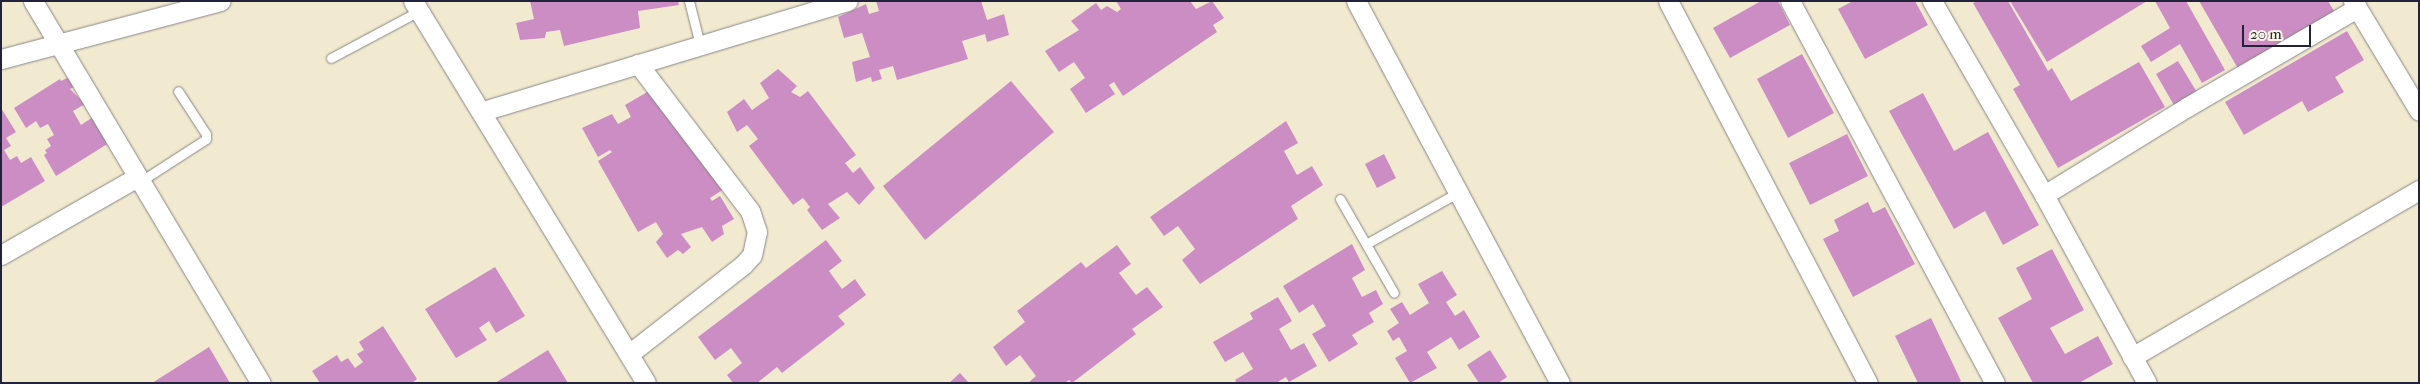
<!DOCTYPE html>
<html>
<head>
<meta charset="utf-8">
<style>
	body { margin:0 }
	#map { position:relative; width:2420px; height:384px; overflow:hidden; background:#f2ead0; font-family:"IM FELL French Canon",serif }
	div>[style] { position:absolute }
	.building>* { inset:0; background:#cc8dc5 }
	.roads { filter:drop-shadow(0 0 1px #8a8686) drop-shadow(0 0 1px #8a8686) }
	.lane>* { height:9px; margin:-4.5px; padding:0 4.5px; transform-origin:4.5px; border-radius:4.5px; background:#fff }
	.street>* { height:19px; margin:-9.5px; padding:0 9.5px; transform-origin:9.5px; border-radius:9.5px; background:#fff }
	span { translate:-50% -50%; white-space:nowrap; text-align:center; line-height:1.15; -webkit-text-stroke:5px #fcf5e5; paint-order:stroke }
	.frame { position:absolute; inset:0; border:2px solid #22223b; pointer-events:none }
	.scale { position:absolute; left:2242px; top:25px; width:69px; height:22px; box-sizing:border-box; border:2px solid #22223b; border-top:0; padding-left:6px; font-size:15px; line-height:18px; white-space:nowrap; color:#22223b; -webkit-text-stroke:4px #fcf5e5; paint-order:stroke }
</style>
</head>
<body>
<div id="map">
	<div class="building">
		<i style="clip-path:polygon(530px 1px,678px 1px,679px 5px,638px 11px,640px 28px,564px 46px,560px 30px,546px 32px,545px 38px,520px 40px,516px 23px,534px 19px)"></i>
		<i style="clip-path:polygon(876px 1px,981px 1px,987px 20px,1004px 14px,1009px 35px,987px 42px,985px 34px,962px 41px,968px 59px,897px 80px,893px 66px,879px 70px,882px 79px,872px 82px,871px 77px,856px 82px,852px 62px,870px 57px,862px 33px,844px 38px,838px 17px,866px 4px,869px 14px,879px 11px)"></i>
		<i style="clip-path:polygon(1116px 1px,1190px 1px,1196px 9px,1212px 1px,1224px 18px,1213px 25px,1217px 32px,1123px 96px,1114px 82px,1109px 85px,1115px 94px,1086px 113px,1070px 89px,1085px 78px,1074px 62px,1059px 72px,1045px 51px,1079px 30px,1071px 21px,1096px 3px,1101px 10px,1107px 6px,1117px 12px,1121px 9px)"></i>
		<i style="clip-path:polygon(1761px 1px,1778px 1px,1790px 25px,1730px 58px,1713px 28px)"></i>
		<i style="clip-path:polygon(1853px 1px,1915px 1px,1928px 25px,1865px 59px,1838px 9px)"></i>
		<i style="clip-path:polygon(1977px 1px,2008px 1px,2048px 71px,2052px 68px,2071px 101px,2139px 62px,2165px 107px,2058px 168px,2013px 89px,2020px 85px,1973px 3px)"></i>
		<i style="clip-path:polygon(2010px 1px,2147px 1px,2047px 62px)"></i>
		<i style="clip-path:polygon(2155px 1px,2186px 1px,2225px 70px,2202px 83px,2180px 44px,2151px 62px,2141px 46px,2170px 28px)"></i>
		<i style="clip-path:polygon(2199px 1px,2328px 1px,2337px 16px,2240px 72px)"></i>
		<i style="clip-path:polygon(2347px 31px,2364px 60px,2335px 77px,2344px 92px,2308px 112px,2302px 101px,2244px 135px,2225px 102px)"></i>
		<i style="clip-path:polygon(1802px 54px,1834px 113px,1788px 138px,1757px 79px)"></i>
		<i style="clip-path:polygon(2178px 61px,2198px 94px,2175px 107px,2156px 74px)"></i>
		<i style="clip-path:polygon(778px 69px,797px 86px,791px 92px,800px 97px,808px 91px,856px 155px,845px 163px,853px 173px,860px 167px,875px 188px,859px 205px,847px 192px,828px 204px,840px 218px,822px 230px,807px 210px,810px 207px,803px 198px,793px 205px,749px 146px,758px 139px,747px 125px,737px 132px,727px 112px,744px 99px,752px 110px,769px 98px,760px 83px)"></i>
		<i style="clip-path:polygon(69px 77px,74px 87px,70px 89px,85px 104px,73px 111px,81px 125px,93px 117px,109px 143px,56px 176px,44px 155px,47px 153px,45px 150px,51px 146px,47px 139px,54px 135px,48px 124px,40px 128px,36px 121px,26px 128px,14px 108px,60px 79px,61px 81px)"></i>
		<i style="clip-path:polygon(1011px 81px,1054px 132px,925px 240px,883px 186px)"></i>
		<i style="clip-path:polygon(649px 91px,724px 189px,710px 198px,712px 201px,720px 196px,734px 219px,722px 226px,724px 234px,712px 242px,702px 227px,681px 234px,691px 247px,683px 254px,678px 250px,667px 258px,656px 242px,663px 234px,656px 222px,638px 232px,598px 161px,612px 152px,610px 150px,598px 157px,582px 128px,612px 114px,618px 124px,631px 117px,625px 105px)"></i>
		<i style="clip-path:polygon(1923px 93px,1954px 151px,1988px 132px,2039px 225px,2003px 245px,1985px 211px,1954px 229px,1889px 111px)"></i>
		<i style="clip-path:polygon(1px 108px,16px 132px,6px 138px,11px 146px,4px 150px,10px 160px,17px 156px,21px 163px,31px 157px,45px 181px,1px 207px)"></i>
		<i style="clip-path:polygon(1286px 121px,1298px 143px,1284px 151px,1297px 175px,1312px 166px,1323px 185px,1291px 206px,1298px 219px,1200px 284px,1182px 260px,1195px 249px,1178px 226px,1164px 236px,1150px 217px)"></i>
		<i style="clip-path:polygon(1847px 134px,1868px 176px,1810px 205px,1789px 163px)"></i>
		<i style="clip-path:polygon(1384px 154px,1396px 178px,1377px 188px,1365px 164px)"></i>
		<i style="clip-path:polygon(1868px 202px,1873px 213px,1885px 207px,1915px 264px,1853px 297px,1823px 239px,1839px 231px,1834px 220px)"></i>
		<i style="clip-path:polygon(826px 240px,842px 261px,829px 271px,842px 289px,855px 279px,866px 295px,838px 316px,845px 324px,782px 373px,777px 367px,757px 383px,733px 383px,727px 375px,742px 363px,731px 348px,715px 360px,698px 337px)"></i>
		<i style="clip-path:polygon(1352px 244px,1365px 270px,1352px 278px,1362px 297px,1376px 290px,1383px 304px,1369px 313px,1374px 322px,1352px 335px,1358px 344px,1329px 362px,1312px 334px,1326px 326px,1313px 304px,1299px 313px,1283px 286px)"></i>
		<i style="clip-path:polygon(1117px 245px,1131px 264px,1119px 273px,1136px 295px,1147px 287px,1163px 307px,1132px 329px,1136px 334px,1072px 383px,1069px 380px,1065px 383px,1028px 383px,1036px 376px,1020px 355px,1006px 366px,993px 347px,1025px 322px,1017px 311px,1081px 262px,1086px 268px)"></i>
		<i style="clip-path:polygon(2052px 249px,2084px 310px,2050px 328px,2065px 354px,2098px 336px,2113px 364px,2079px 383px,2033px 383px,1998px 318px,2032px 299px,2016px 268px)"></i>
		<i style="clip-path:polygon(495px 267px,525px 316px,496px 333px,489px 321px,479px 328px,487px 340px,456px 358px,425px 309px)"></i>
		<i style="clip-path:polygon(1442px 271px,1457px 295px,1446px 302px,1455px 316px,1464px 310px,1480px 337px,1459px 350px,1451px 337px,1427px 352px,1437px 368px,1410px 383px,1395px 358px,1407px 351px,1399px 337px,1393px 341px,1387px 331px,1399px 323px,1390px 309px,1402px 302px,1410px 315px,1429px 303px,1418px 284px)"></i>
		<i style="clip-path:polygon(1278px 297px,1292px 321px,1279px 329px,1291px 350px,1304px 343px,1317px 366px,1289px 382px,1286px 377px,1276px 383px,1237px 383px,1235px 380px,1253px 369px,1243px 352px,1225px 362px,1213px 342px,1253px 319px,1250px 313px)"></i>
		<i style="clip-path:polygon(1931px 318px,1961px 381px,1957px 383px,1918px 383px,1895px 336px)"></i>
		<i style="clip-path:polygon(383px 326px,417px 379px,412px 383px,320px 383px,312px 371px,337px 355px,341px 362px,348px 358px,355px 368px,363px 362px,357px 354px,364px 350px,359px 342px)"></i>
		<i style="clip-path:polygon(209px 347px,230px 383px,152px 383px)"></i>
		<i style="clip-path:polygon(548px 350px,568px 383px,495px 383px)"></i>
		<i style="clip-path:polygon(1490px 350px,1507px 377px,1498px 383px,1479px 383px,1467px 365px)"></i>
		<i style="clip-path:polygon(960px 373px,969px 383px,949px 383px)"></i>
	</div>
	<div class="roads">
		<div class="lane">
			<i style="left:689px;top:1px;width:45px;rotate:76deg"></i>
			<i style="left:331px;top:58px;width:100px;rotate:-28.1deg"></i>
			<i style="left:141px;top:181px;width:77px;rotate:-32.9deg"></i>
			<i style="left:206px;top:139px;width:5px;rotate:-90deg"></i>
			<i style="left:206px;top:134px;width:51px;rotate:-123.1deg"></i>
			<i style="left:1340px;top:199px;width:108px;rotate:60.1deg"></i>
			<i style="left:1366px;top:244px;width:107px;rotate:-29.2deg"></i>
		</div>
		<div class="street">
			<i style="left:33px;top:1px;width:445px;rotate:59.2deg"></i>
			<i style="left:413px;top:1px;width:447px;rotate:58.6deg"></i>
			<i style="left:1356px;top:1px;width:433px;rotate:61.9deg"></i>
			<i style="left:1668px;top:1px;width:431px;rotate:62.4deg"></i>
			<i style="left:1790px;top:1px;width:434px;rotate:61.8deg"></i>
			<i style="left:1932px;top:1px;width:224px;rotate:60deg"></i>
			<i style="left:2044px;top:195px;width:214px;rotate:61.3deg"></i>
			<i style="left:2353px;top:1px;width:128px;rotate:59deg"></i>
			<i style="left:1px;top:59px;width:227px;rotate:-14.8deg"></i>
			<i style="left:483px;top:111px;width:381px;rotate:-16.8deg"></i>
			<i style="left:2044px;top:195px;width:168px;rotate:-31.6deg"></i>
			<i style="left:2187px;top:107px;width:197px;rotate:-30.2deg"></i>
			<i style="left:1px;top:255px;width:157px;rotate:-29.8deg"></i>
			<i style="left:629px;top:354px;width:145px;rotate:-38deg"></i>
			<i style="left:743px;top:265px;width:13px;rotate:-48deg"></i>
			<i style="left:752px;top:255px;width:24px;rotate:-78deg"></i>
			<i style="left:757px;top:232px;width:22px;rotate:-108deg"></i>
			<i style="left:750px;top:211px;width:185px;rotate:-127.3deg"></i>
			<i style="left:2132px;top:357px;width:332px;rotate:-30.2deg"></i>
		</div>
	</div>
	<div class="frame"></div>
	<div class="scale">20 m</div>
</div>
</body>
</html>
